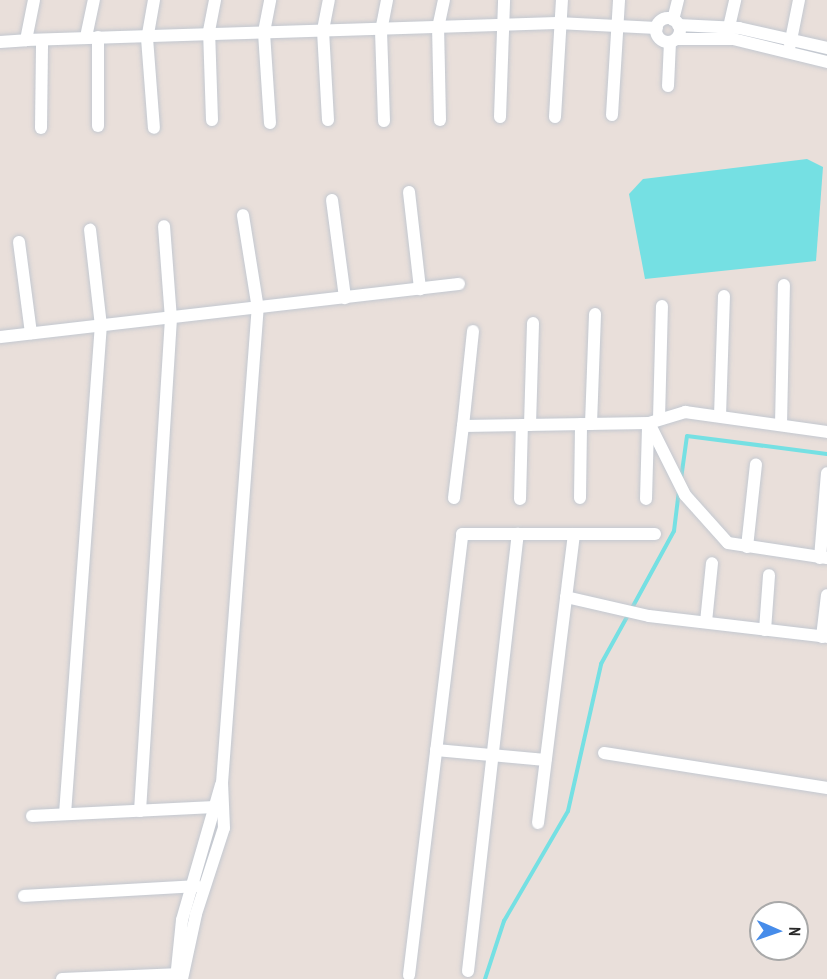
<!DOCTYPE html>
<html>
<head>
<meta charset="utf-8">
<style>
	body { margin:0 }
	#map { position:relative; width:827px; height:979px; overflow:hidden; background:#e9dfda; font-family:"PT Sans Narrow",sans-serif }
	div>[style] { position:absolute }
	.water>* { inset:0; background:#75e0e3 }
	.stream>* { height:4px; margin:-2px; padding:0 2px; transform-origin:2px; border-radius:2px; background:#75e0e3 }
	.roads { filter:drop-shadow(0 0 2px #c3c8d0) drop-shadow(0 0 2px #c3c8d0) }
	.minor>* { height:12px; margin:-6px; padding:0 6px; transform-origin:6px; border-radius:6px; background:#fff }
	.minor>.ring { margin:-6px; padding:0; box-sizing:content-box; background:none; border:12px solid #fff; border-radius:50% }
	span { translate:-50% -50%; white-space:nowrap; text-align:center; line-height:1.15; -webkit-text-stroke:4.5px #fff; paint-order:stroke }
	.north { position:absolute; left:749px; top:901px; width:60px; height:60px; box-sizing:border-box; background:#fff; border:2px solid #a9a9a9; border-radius:50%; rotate:92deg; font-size:16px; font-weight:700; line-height:24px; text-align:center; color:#282828 }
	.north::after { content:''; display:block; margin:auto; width:21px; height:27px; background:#468cea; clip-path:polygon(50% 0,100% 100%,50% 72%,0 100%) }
</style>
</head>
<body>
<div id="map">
	<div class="water">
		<i style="clip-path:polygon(807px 159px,823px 167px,816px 261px,645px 279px,629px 194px,643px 179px)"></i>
	</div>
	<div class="stream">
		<i style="left:681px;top:479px;width:43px;rotate:-82.1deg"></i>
		<i style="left:687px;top:436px;width:141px;rotate:7.3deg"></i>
		<i style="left:632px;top:608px;width:88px;rotate:-61.4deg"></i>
		<i style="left:674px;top:531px;width:39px;rotate:-83deg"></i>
		<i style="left:485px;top:979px;width:61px;rotate:-71.9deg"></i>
		<i style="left:504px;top:921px;width:127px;rotate:-59.8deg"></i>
		<i style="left:568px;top:811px;width:151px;rotate:-77.3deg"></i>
		<i style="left:601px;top:664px;width:56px;rotate:-61.1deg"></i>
	</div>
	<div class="roads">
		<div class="minor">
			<i style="left:34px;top:0;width:41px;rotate:101.3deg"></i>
			<i style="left:26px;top:40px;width:531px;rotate:-1.83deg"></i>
			<i style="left:557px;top:23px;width:100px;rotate:2.9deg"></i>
			<i style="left:154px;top:0;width:39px;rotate:100deg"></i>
			<i style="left:147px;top:38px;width:90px;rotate:85.6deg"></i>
			<i class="ring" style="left:656px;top:18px;width:12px;height:12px"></i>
			<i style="left:673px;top:20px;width:21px;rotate:-76deg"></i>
			<i style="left:678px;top:25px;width:61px;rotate:2.8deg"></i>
			<i style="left:739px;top:28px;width:90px;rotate:12.8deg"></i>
			<i style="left:729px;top:27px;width:28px;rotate:-77deg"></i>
			<i style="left:86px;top:37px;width:38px;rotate:-78deg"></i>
			<i style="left:98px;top:37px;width:89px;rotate:90deg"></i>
			<i style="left:676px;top:39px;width:57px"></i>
			<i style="left:733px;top:39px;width:97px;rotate:13.7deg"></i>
			<i style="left:0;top:42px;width:26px;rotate:-4deg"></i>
			<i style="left:790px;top:45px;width:46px;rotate:-78.7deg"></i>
			<i style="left:668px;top:86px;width:44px;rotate:-87.4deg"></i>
			<i style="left:612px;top:115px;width:115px;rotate:-86.5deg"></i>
			<i style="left:500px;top:117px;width:117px;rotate:-88deg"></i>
			<i style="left:555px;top:117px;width:117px;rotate:-86.6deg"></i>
			<i style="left:212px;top:120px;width:89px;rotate:-91.9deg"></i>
			<i style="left:209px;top:31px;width:32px;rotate:-79deg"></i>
			<i style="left:328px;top:120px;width:90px;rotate:-93.2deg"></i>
			<i style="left:323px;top:30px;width:31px;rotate:-79deg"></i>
			<i style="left:440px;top:120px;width:92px;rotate:-91.2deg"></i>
			<i style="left:438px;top:28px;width:29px;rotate:-78deg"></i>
			<i style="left:384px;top:121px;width:90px;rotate:-91.9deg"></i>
			<i style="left:381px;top:31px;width:32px;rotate:-79deg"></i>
			<i style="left:270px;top:123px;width:91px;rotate:-93.8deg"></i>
			<i style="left:264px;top:32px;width:33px;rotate:-79deg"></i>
			<i style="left:41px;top:128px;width:88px;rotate:-89.3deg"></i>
			<i style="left:409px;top:192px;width:98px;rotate:83.5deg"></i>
			<i style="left:332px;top:200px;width:99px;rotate:82.4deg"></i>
			<i style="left:19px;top:242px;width:92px;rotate:82.5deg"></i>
			<i style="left:473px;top:331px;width:96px;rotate:96deg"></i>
			<i style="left:463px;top:426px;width:186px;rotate:-0.9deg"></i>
			<i style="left:649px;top:423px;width:38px;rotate:-17deg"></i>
			<i style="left:685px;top:412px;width:143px;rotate:8deg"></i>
			<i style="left:0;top:337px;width:462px;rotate:-6.6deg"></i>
			<i style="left:720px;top:416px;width:120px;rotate:-88.1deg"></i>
			<i style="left:659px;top:419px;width:113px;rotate:-88.5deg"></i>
			<i style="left:649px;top:423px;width:80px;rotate:63.4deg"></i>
			<i style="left:685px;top:495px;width:64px;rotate:48.1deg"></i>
			<i style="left:728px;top:543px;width:100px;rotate:8.6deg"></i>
			<i style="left:591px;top:424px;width:110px;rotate:-87.9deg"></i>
			<i style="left:530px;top:425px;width:102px;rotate:-88.3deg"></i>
			<i style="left:781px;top:425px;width:140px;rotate:-88.8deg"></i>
			<i style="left:454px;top:498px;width:73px;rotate:-82.9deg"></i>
			<i style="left:580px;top:498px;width:74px;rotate:-89.2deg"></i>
			<i style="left:520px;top:499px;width:74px;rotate:-88.5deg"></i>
			<i style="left:646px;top:499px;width:71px;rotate:-88.4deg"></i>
			<i style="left:747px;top:547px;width:83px;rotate:-83.8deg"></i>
			<i style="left:820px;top:558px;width:85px;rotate:-85.3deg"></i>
			<i style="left:566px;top:597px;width:85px;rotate:12.9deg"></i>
			<i style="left:649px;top:616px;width:179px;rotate:6.7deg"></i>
			<i style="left:706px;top:622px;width:59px;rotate:-84.2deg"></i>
			<i style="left:765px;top:630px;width:55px;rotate:-85.8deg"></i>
			<i style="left:822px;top:637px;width:42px;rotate:-83.2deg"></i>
			<i style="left:436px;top:750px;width:110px;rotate:5.2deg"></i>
			<i style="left:604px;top:753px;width:226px;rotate:8.9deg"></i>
			<i style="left:140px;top:811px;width:493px;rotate:-86.4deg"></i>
			<i style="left:171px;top:319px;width:93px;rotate:-94.3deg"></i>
			<i style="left:65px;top:814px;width:489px;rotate:-85.8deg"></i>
			<i style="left:101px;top:326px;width:97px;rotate:-96.5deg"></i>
			<i style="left:32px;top:816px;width:187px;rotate:-2.8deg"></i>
			<i style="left:538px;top:823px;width:291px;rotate:-82.9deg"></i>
			<i style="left:24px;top:896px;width:173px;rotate:-3.3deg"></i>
			<i style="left:468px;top:971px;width:440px;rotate:-83.5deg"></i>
			<i style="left:409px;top:975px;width:444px;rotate:-83.1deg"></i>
			<i style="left:462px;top:534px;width:193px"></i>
			<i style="left:62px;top:979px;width:119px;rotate:-2.4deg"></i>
			<i style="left:176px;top:979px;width:59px;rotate:-84.2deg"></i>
			<i style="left:182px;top:920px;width:141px;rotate:-73.9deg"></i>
			<i style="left:182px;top:979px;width:66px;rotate:-77.8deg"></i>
			<i style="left:196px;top:914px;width:90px;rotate:-72deg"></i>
			<i style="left:224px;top:828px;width:45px;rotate:-92.5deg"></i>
			<i style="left:222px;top:783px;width:475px;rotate:-85.7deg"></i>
			<i style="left:258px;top:309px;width:95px;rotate:-99.1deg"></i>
		</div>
	</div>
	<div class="north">N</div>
</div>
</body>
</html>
